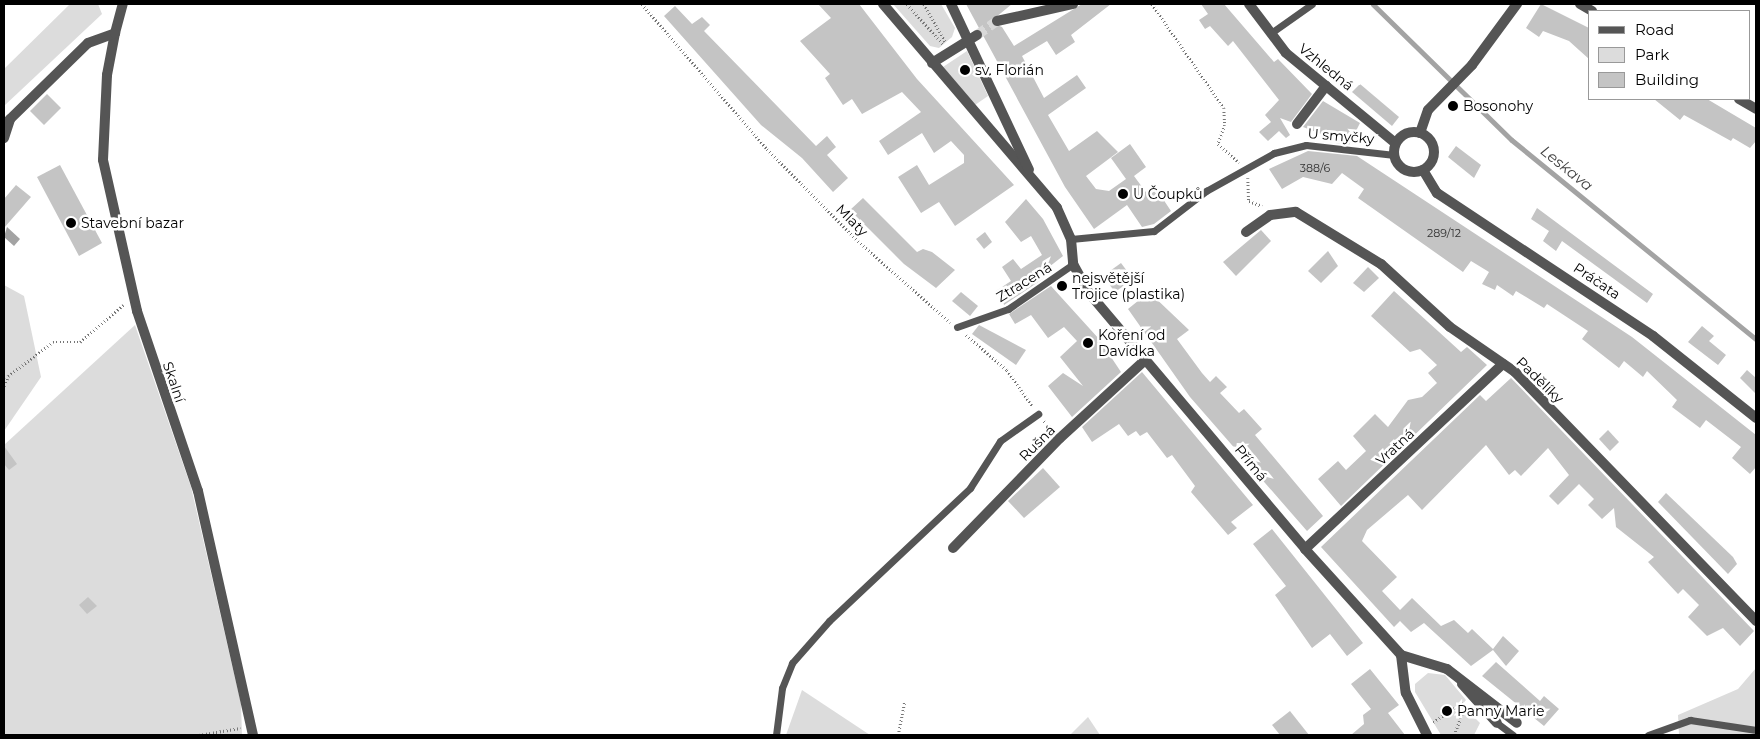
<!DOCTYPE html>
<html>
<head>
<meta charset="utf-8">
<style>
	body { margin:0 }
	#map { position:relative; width:1760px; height:739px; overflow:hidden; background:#fff; font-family:Montserrat,sans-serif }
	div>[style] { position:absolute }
	.green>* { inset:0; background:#dcdcdc }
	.water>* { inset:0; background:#a3a3a3 }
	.stream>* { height:4.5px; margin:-2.25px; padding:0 2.25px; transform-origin:2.25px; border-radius:2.25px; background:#a3a3a3 }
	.building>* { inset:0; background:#c4c4c4 }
	.minor-tunnel>* { height:10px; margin-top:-5px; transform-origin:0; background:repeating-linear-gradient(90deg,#d9d9d9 0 10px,transparent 0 15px) }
	.path>* { height:2.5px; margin-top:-1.25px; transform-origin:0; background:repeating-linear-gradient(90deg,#777 0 1px,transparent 0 3.5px) }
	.service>* { height:7px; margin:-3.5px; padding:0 3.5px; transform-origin:3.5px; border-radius:3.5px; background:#555 }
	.pedestrian>* { height:10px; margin:-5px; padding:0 5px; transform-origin:5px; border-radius:5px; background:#555 }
	.minor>* { height:10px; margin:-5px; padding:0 5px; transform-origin:5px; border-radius:5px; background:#555 }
	.minor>.ring { margin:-5px; padding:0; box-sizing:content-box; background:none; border:10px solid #555; border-radius:50% }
	.dots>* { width:14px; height:14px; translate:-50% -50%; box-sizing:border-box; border:2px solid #fff; border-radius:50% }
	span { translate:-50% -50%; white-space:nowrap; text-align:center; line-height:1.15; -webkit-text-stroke:5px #fff; paint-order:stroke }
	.number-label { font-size:11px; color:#313131 }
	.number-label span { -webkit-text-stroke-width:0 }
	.street-label { font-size:14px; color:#000 }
	.poi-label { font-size:14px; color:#000 }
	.left { translate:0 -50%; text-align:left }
	.water-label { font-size:15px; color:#444; font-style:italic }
	.frame { position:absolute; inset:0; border:5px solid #000; pointer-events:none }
	.legend { position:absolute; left:1588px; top:10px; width:162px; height:90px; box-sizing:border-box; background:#fff; border:1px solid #999; margin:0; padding:6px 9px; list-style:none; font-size:15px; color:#000 }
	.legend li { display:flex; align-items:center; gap:10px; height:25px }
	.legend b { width:25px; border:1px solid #999 }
</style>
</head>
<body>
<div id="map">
	<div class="green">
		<i style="clip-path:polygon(70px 4px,98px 4px,102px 14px,4px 106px,4px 69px)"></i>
		<i style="clip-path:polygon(893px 4px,941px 4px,955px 28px,952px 37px,939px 48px,930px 46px)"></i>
		<i style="clip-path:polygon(967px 51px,988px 96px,975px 105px,943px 67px)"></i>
		<i style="clip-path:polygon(4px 285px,24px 296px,41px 377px,4px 431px)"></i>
		<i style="clip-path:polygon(135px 325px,191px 487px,241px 704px,242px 735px,4px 735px,4px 445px)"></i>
		<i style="clip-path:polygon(1756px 668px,1756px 735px,1679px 735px,1678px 715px,1738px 689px)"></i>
		<i style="clip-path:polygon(1428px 673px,1445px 675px,1466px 700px,1462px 705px,1480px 723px,1474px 735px,1441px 735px,1415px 692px,1415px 684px)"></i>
		<i style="clip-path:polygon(802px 690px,870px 735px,786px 735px)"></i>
		<i style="clip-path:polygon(1088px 717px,1100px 735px,1070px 735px)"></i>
	</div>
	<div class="water">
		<i style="clip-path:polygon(7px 227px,20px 239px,14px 246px,4px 237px)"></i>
	</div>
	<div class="stream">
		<i style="left:1373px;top:4px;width:194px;rotate:44.4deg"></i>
		<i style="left:1512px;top:140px;width:315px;rotate:39.2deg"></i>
	</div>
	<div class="building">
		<i style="clip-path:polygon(818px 4px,859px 4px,917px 79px,1014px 185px,955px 226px,939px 202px,921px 213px,898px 177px,917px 165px,929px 185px,964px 163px,964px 155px,951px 141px,934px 153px,922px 133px,888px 155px,879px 141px,921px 112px,902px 92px,862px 114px,852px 99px,843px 105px,825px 78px,830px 74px,800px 41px,831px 18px)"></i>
		<i style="clip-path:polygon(966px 4px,1012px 4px,990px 22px,1002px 27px,1014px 46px,1082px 4px,1111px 4px,1071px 35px,1075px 42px,1056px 55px,1047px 41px,1022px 56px,1044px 98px,1077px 75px,1086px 88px,1048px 115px,1069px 151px,1097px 131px,1118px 152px,1086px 176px,1096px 189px,1109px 191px,1126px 179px,1111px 158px,1130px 144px,1146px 167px,1134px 176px,1148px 195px,1157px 190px,1171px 211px,1154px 224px,1142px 227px,1127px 205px,1094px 229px,1065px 187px)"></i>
		<i style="clip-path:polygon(1201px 4px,1224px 4px,1274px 62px,1278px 59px,1312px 94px,1291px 122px,1280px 118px,1290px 135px,1286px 138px,1279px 131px,1268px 141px,1259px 132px,1271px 122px,1265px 115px,1279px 100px,1233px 41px,1228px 46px,1210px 26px,1205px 29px,1199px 20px,1208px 14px)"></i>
		<i style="clip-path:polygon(1541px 4px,1589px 28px,1589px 59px,1569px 41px,1543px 31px,1539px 37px,1526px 28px)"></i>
		<i style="clip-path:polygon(675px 6px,692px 24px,702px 17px,710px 25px,704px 31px,816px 146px,827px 136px,836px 147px,827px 155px,848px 178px,833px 192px,802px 158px,761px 125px,664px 16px)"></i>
		<i style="clip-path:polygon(1360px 84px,1399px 117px,1392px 126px,1352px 92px)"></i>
		<i style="clip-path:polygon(47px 94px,61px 108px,44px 125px,30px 111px)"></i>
		<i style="clip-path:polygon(1654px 99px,1707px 99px,1756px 128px,1756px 141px,1750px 148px,1733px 138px,1731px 141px,1684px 115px,1680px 120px)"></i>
		<i style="clip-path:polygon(1323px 101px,1360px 123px,1349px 145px,1322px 141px,1329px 137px,1303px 127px)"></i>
		<i style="clip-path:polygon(1456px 146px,1481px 165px,1474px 178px,1448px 157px)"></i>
		<i style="clip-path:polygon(1308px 151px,1357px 156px,1632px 337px,1756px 435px,1756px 467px,1750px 474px,1732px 458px,1741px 447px,1706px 420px,1700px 428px,1672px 407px,1677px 400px,1647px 371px,1643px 377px,1624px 361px,1619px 368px,1582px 339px,1588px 331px,1547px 304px,1544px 308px,1516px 291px,1513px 296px,1497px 285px,1495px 290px,1482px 284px,1489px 272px,1471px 261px,1463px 272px,1358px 198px,1364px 189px,1342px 173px,1332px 184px,1303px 177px,1282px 189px,1269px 169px)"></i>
		<i style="clip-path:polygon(60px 165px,102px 243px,79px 256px,37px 177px)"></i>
		<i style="clip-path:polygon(16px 185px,31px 197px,4px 228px,4px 199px)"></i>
		<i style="clip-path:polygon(863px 198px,917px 252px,923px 249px,932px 252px,955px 270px,936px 288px,904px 264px,850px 210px)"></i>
		<i style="clip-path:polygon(1026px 199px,1043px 219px,1063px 256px,1040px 274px,1044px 278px,1004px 305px,996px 291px,1011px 281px,1002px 267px,1013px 259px,1021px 269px,1042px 255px,1031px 236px,1021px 242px,1005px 222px)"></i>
		<i style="clip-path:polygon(1537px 208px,1653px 294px,1647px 303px,1562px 241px,1556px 251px,1543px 241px,1549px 231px,1531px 219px)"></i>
		<i style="clip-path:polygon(1261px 230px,1271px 241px,1236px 276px,1223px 262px)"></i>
		<i style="clip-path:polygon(985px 232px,992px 242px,984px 249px,976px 239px)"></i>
		<i style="clip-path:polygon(1328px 251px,1338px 266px,1321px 283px,1308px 271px)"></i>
		<i style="clip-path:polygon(1121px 263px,1133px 279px,1115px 292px,1103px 276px)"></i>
		<i style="clip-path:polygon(1368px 267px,1379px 278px,1364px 292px,1353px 283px)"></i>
		<i style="clip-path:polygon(1051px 286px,1099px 339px,1121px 372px,1072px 417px,1048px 386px,1063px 373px,1083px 386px,1060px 357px,1077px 341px,1064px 327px,1048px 338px,1031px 315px,1015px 324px,1009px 314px)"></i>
		<i style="clip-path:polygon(1394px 291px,1461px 352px,1467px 347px,1487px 365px,1341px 506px,1318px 479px,1338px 461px,1346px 470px,1366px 451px,1353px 436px,1375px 414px,1388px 427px,1408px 400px,1422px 397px,1437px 383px,1428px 373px,1437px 365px,1420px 349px,1410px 352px,1371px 316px)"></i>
		<i style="clip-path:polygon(961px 292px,978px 306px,970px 316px,952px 301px)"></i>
		<i style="clip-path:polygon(1149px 292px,1189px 330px,1177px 339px,1202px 373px,1210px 382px,1216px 376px,1227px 387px,1220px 393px,1239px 413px,1244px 409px,1262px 429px,1255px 435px,1323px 516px,1307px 531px,1190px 397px,1128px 309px)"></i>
		<i style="clip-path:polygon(979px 325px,1026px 350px,1016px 365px,972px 334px)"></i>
		<i style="clip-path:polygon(1702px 326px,1714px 336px,1709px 341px,1726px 355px,1718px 365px,1688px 342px)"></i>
		<i style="clip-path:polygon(1747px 370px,1756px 378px,1756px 394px,1740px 378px)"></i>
		<i style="clip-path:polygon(1142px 372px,1253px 505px,1231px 522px,1237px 528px,1228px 535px,1191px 492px,1195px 486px,1172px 455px,1167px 458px,1147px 432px,1140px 436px,1136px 431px,1128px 436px,1119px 424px,1092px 442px,1082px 427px)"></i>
		<i style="clip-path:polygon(1511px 378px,1754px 631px,1740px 646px,1723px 628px,1707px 636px,1688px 617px,1699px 605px,1683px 589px,1678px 594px,1648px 562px,1654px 557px,1616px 527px,1614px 508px,1602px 519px,1588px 505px,1594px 499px,1579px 484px,1558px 505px,1549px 496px,1569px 475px,1548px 448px,1521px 476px,1515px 470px,1509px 475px,1486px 445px,1422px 510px,1408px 495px,1367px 530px,1362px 541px,1397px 577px,1382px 591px,1400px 610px,1412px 598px,1441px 626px,1454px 620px,1468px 633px,1472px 629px,1493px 649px,1503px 636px,1519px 651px,1506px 666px,1493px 650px,1471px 666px,1424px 623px,1411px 632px,1400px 621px,1394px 627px,1321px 547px,1480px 395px,1486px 401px)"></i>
		<i style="clip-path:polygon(1608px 430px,1619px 442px,1610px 451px,1599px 439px)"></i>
		<i style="clip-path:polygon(4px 446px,17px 464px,9px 470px,4px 464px)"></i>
		<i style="clip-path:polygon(1043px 468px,1060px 487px,1024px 518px,1008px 501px)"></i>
		<i style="clip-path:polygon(1666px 493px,1733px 557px,1737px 564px,1728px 574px,1658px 502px)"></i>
		<i style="clip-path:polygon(1272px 529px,1363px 643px,1347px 656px,1330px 634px,1312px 648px,1275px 595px,1286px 586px,1253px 544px)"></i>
		<i style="clip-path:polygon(88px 597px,97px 606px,87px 614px,79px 605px)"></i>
		<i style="clip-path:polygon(1496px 662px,1540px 701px,1544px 696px,1559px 709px,1544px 726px,1482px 676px)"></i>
		<i style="clip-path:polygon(1370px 669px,1399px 705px,1388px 713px,1405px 735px,1351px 735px,1364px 724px,1363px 715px,1371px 709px,1351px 684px)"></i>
		<i style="clip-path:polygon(1290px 711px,1309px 735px,1280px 735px,1272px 725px)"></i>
	</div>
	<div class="minor-tunnel">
		<i style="left:977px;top:35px;width:24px;rotate:-35deg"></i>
	</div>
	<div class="path">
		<i style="left:642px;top:4px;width:191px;rotate:49.2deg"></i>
		<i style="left:767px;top:149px;width:129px;rotate:45.3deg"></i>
		<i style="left:858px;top:241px;width:123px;rotate:41.4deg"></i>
		<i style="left:907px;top:4px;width:54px;rotate:48deg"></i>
		<i style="left:924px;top:4px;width:45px;rotate:60.6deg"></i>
		<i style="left:1152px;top:4px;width:126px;rotate:55.3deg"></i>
		<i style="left:1224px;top:108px;width:17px;rotate:87deg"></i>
		<i style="left:1225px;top:125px;width:20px;rotate:110deg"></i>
		<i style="left:1218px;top:144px;width:28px;rotate:41deg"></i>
		<i style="left:1248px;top:178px;width:23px;rotate:88deg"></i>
		<i style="left:1249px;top:201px;width:14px;rotate:21deg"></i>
		<i style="left:966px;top:335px;width:54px;rotate:40.5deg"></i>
		<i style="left:1007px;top:370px;width:45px;rotate:54.9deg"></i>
		<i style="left:4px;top:386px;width:11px;rotate:-68deg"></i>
		<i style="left:8px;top:376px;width:56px;rotate:-37.1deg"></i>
		<i style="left:53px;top:342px;width:27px"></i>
		<i style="left:80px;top:342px;width:57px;rotate:-40.7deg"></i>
		<i style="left:1044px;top:421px;width:13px;rotate:45deg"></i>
		<i style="left:1433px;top:722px;width:37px;rotate:-33deg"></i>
		<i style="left:199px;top:735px;width:42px;rotate:-9.7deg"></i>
		<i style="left:898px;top:735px;width:33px;rotate:-79deg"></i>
		<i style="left:1454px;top:735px;width:31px;rotate:-69deg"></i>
	</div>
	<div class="service">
		<i style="left:1271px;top:33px;width:50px;rotate:-35.3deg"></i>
		<i style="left:1071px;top:239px;width:83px;rotate:-5.5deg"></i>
		<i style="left:1154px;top:231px;width:66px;rotate:-37.6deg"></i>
		<i style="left:1206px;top:191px;width:78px;rotate:-29.2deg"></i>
		<i style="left:1274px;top:153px;width:33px;rotate:-14deg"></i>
		<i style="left:1306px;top:145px;width:89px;rotate:6.5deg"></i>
		<i style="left:957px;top:327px;width:54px;rotate:-19.4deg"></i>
		<i style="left:1008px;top:309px;width:79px;rotate:-34.7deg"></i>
		<i style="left:1497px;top:723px;width:20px;rotate:37deg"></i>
		<i style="left:776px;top:735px;width:47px;rotate:-82.7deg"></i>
		<i style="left:782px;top:688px;width:27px;rotate:-68deg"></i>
		<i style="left:792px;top:663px;width:56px;rotate:-48.6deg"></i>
		<i style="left:829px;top:621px;width:194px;rotate:-43.3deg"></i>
		<i style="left:970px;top:488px;width:56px;rotate:-57.4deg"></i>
		<i style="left:1000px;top:441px;width:47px;rotate:-35.4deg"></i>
		<i style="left:1648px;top:735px;width:45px;rotate:-19.7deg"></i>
		<i style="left:1690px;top:720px;width:67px;rotate:8.6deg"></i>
	</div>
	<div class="pedestrian">
		<i style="left:1297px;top:124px;width:48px;rotate:-52.7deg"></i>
	</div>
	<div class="minor">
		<i style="left:883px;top:4px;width:268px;rotate:49.5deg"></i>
		<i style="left:1057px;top:208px;width:34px;rotate:66deg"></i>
		<i style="left:1071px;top:239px;width:25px;rotate:85deg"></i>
		<i style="left:1073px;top:264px;width:33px;rotate:61deg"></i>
		<i style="left:1089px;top:293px;width:335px;rotate:49.8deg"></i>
		<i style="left:1305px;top:549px;width:143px;rotate:47.8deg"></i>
		<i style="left:1401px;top:655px;width:48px;rotate:16.9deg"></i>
		<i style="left:1447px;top:669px;width:88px;rotate:37.6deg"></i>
		<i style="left:951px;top:4px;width:183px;rotate:64.8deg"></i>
		<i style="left:1249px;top:4px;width:61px;rotate:52.9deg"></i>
		<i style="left:1286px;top:53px;width:141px;rotate:39.5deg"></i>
		<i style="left:1580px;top:4px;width:14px;rotate:30deg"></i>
		<i style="left:997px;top:21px;width:78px;rotate:-12.6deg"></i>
		<i style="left:115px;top:33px;width:43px;rotate:100.8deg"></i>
		<i style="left:107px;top:75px;width:85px;rotate:92.7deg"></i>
		<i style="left:103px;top:160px;width:155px;rotate:77.3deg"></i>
		<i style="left:137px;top:311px;width:190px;rotate:71.3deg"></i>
		<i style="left:198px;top:491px;width:250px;rotate:77.3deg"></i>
		<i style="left:932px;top:63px;width:53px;rotate:-31.9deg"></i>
		<i style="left:1739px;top:99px;width:20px;rotate:30deg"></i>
		<i style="left:4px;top:125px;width:117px;rotate:-44.3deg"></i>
		<i style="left:88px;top:43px;width:29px;rotate:-20deg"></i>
		<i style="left:115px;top:33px;width:30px;rotate:-75deg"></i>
		<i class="ring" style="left:1394px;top:132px;width:30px;height:30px"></i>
		<i style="left:1420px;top:133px;width:24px;rotate:-71deg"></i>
		<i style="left:1428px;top:110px;width:63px;rotate:-45.6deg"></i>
		<i style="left:1472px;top:65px;width:76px;rotate:-53.6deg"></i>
		<i style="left:4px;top:138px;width:20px;rotate:-72deg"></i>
		<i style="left:1423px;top:170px;width:27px;rotate:59deg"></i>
		<i style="left:1437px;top:193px;width:259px;rotate:33.5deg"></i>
		<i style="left:1653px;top:336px;width:132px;rotate:38.5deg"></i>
		<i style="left:1246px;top:232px;width:29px;rotate:-35deg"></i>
		<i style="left:1270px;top:215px;width:26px;rotate:-7deg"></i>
		<i style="left:1296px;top:212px;width:100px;rotate:31.5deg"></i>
		<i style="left:1381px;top:264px;width:93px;rotate:42.4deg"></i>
		<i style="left:1450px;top:327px;width:79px;rotate:34.7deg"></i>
		<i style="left:1515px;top:372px;width:347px;rotate:45.9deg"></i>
		<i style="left:953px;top:548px;width:153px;rotate:-45.8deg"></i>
		<i style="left:1060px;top:438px;width:114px;rotate:-42.5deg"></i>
		<i style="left:1305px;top:549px;width:271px;rotate:-43.1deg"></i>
		<i style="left:1401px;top:655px;width:38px;rotate:83deg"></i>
		<i style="left:1406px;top:693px;width:47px;rotate:63.4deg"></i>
		<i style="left:1462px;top:684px;width:52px;rotate:48.1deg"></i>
	</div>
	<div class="dots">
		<i style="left:965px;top:70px;background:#000"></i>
		<i style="left:1453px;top:106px;background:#000"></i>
		<i style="left:1123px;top:194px;background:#000"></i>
		<i style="left:71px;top:223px;background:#000"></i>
		<i style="left:1062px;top:286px;background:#000"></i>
		<i style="left:1088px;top:343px;background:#000"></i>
		<i style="left:1447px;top:711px;background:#000"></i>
	</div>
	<div class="number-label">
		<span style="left:1315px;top:168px">388/6</span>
		<span style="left:1444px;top:233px">289/12</span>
	</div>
	<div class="street-label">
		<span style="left:1326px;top:67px;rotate:39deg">Vzhledná</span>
		<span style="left:1341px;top:136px;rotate:5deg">U smyčky</span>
		<span style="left:852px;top:220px;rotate:45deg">Mlaty</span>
		<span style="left:1597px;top:281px;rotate:34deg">Práčata</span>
		<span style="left:1024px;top:282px;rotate:-32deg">Ztracená</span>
		<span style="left:1540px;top:380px;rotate:44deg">Padělíky</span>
		<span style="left:174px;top:382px;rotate:71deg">Skalní</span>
		<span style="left:1037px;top:443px;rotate:-45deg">Rušná</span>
		<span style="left:1395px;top:447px;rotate:-43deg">Vratná</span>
		<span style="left:1251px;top:463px;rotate:51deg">Přímá</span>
	</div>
	<div class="poi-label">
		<span class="left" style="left:975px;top:70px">sv. Florián</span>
		<span class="left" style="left:1463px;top:106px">Bosonohy</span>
		<span class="left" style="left:1133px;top:194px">U Čoupků</span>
		<span class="left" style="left:81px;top:223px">Stavební bazar</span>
		<span class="left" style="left:1072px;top:286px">nejsvětější<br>Trojice (plastika)</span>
		<span class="left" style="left:1098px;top:343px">Koření od<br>Davídka</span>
		<span class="left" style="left:1457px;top:711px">Panny Marie</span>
	</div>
	<div class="water-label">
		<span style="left:1567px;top:168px;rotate:39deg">Leskava</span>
	</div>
	<div class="frame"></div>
	<ul class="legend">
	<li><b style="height:6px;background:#555"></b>Road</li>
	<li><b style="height:14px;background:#dcdcdc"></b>Park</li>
	<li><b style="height:14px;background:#c4c4c4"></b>Building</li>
	</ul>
</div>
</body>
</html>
